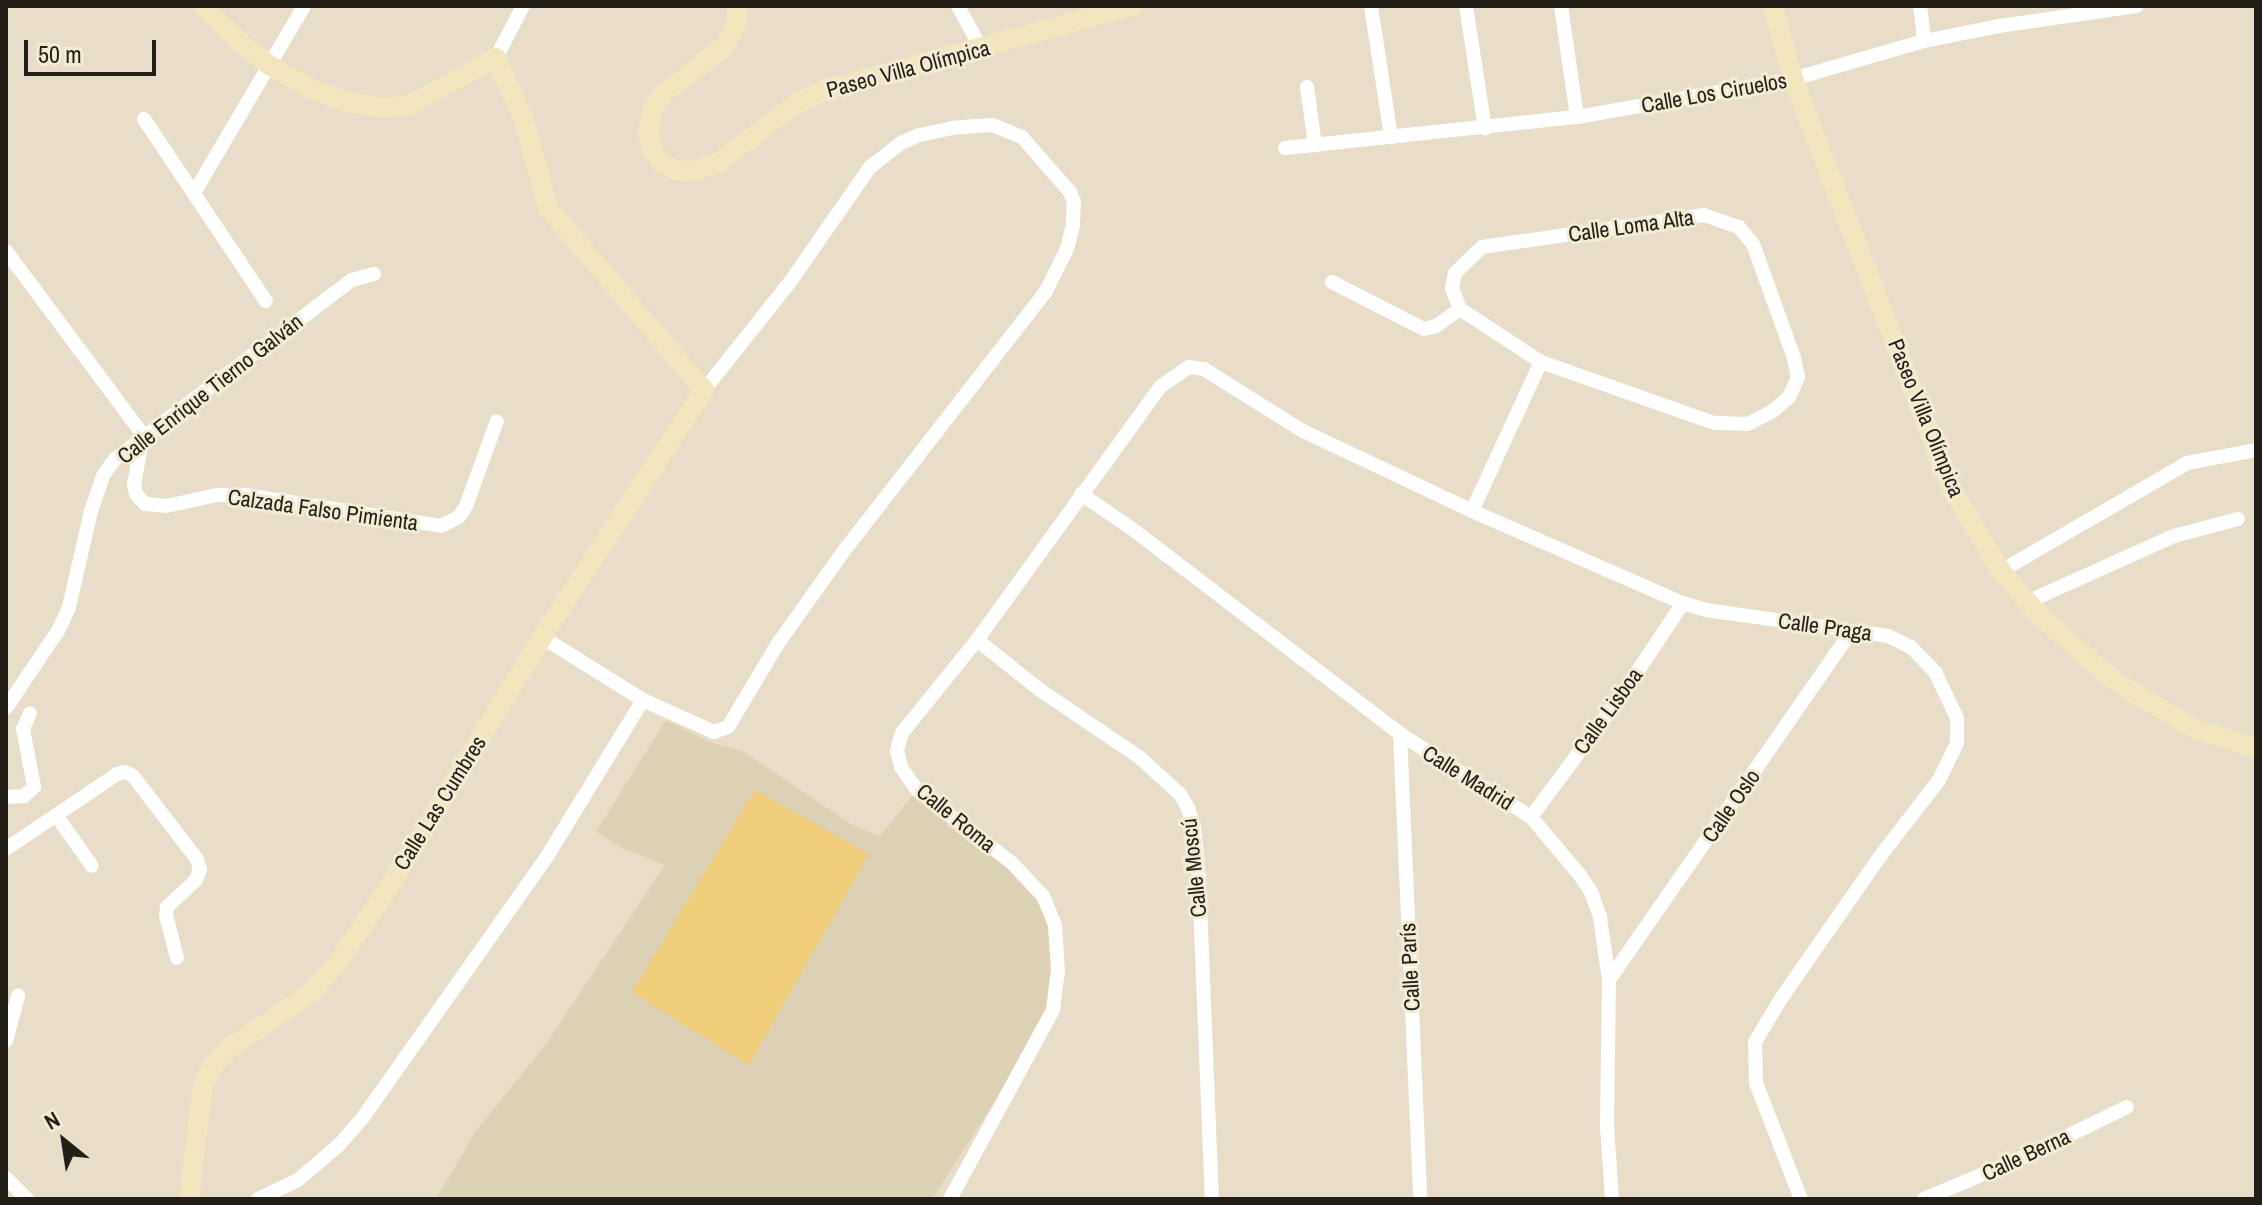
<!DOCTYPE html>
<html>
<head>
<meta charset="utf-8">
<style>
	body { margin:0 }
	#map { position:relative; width:2262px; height:1205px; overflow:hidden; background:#e7ddc8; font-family:"Archivo Narrow",sans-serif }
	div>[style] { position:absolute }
	.built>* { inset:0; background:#ddd1b5 }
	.green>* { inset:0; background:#efcd7b }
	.street>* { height:14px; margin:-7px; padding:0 7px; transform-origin:7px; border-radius:7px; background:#fff }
	.secondary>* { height:20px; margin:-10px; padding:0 10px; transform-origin:10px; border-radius:10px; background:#f3e5be }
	span { translate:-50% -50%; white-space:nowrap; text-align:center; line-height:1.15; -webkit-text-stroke:6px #f4ebd5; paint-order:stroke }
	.street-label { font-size:22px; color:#231f17 }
	.frame { position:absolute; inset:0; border:8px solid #231f17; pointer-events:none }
	.north { position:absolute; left:24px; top:1101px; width:80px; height:80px; -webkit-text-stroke:6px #f4ebd5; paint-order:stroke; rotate:330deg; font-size:22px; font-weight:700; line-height:32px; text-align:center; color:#231f17 }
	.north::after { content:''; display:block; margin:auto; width:28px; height:36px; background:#231f17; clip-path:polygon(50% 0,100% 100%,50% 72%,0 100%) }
	.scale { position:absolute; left:24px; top:40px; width:132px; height:36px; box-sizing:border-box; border:4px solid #231f17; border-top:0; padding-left:10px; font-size:24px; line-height:28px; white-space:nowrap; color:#231f17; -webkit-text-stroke:6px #f4ebd5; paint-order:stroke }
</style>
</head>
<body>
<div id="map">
	<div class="built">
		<i style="clip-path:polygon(666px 720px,707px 741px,744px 752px,854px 826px,880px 836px,917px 790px,1012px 863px,1055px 925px,1053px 1010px,932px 1199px,436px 1199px,476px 1131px,547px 1043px,665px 865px,622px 848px,596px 832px)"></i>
	</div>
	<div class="green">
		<i style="clip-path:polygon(755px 790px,869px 854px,749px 1065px,632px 992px)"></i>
	</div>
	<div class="street">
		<i style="left:958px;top:6px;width:50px;rotate:61.4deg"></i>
		<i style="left:1371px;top:6px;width:133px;rotate:81.3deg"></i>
		<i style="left:1466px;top:6px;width:124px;rotate:81.2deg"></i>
		<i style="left:1561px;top:6px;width:112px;rotate:81.8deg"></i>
		<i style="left:1920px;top:6px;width:35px;rotate:83deg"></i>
		<i style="left:496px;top:58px;width:59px;rotate:-62.6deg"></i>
		<i style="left:1307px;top:87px;width:59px;rotate:82.1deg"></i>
		<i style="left:144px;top:119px;width:219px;rotate:56.2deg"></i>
		<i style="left:1285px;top:148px;width:294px;rotate:-6.1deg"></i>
		<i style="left:1577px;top:117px;width:219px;rotate:-10deg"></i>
		<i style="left:1793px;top:79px;width:136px;rotate:-16.2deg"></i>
		<i style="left:1924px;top:41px;width:76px;rotate:-11.3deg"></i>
		<i style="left:1999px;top:26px;width:139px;rotate:-8.2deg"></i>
		<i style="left:194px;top:193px;width:217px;rotate:-59.5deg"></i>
		<i style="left:1704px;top:215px;width:37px;rotate:19deg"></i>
		<i style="left:1739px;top:227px;width:22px;rotate:51deg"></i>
		<i style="left:1753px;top:244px;width:121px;rotate:70.2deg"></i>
		<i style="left:1794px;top:358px;width:19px;rotate:78deg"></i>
		<i style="left:1798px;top:377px;width:22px;rotate:114deg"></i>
		<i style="left:1789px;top:397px;width:21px;rotate:139deg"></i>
		<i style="left:1773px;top:411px;width:29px;rotate:153deg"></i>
		<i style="left:1747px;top:424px;width:33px;rotate:-178deg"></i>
		<i style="left:1714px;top:423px;width:183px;rotate:-160.6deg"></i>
		<i style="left:1541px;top:362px;width:97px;rotate:-146.8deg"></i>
		<i style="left:1460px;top:309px;width:22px;rotate:-111deg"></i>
		<i style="left:1452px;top:288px;width:15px;rotate:-79deg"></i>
		<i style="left:1455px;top:273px;width:37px;rotate:-44deg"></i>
		<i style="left:1482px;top:247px;width:224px;rotate:-8.2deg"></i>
		<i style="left:6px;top:251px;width:229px;rotate:53.3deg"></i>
		<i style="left:143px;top:435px;width:51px;rotate:100.2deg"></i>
		<i style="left:134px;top:485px;width:9px;rotate:77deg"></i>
		<i style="left:136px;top:494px;width:13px;rotate:48deg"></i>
		<i style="left:145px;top:504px;width:21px;rotate:5deg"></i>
		<i style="left:166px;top:506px;width:52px;rotate:-12.2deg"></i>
		<i style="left:217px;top:495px;width:29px"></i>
		<i style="left:246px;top:495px;width:197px;rotate:9deg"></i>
		<i style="left:441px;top:526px;width:20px;rotate:-27deg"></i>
		<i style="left:459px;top:517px;width:13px;rotate:-58deg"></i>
		<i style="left:466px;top:506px;width:90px;rotate:-70deg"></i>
		<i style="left:1332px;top:282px;width:103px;rotate:27.1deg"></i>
		<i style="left:1424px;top:329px;width:12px;rotate:-14deg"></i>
		<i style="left:1436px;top:326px;width:29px;rotate:-35deg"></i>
		<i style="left:1081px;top:494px;width:60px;rotate:34.2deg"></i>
		<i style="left:1131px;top:528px;width:339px;rotate:37.4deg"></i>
		<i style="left:1400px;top:734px;width:155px;rotate:32.4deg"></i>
		<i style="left:1531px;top:817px;width:75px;rotate:49.9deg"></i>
		<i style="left:1579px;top:874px;width:22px;rotate:56deg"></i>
		<i style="left:1591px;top:892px;width:27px;rotate:70deg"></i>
		<i style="left:1600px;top:917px;width:64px;rotate:81.9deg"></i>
		<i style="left:1609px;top:980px;width:147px;rotate:90.8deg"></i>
		<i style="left:1607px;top:1127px;width:72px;rotate:86deg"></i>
		<i style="left:1472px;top:511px;width:164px;rotate:-65.2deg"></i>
		<i style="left:2001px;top:571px;width:215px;rotate:-30.1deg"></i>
		<i style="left:2187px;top:463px;width:70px;rotate:-10.7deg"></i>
		<i style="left:2027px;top:602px;width:161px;rotate:-24.2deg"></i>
		<i style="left:2174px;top:536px;width:66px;rotate:-14.9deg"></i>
		<i style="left:542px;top:637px;width:119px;rotate:32deg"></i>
		<i style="left:643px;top:700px;width:78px;rotate:24.3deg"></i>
		<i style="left:714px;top:732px;width:15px;rotate:-20deg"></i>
		<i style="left:728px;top:727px;width:96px;rotate:-59.1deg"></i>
		<i style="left:777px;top:645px;width:114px;rotate:-54.6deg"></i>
		<i style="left:843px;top:552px;width:331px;rotate:-52.1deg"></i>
		<i style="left:1046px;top:291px;width:47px;rotate:-63.4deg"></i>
		<i style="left:1067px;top:249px;width:25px;rotate:-76deg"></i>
		<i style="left:1073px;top:225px;width:23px;rotate:-88deg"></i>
		<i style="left:1074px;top:202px;width:11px;rotate:-112deg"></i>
		<i style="left:1070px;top:192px;width:73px;rotate:-131.1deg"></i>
		<i style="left:1022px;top:137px;width:32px;rotate:-158deg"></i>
		<i style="left:992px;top:125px;width:39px;rotate:176deg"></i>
		<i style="left:953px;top:128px;width:35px;rotate:168deg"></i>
		<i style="left:919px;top:135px;width:20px;rotate:156deg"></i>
		<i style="left:901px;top:143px;width:39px;rotate:142deg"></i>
		<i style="left:870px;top:167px;width:140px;rotate:124.8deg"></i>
		<i style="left:790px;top:282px;width:138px;rotate:128.5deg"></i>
		<i style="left:977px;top:640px;width:80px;rotate:38.4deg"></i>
		<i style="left:1040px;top:690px;width:120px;rotate:34.1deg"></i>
		<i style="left:1139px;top:757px;width:55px;rotate:42.1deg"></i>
		<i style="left:1180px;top:794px;width:16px;rotate:60deg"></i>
		<i style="left:1188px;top:808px;width:19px;rotate:72deg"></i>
		<i style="left:1194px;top:826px;width:52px;rotate:84.5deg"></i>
		<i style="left:1199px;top:878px;width:321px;rotate:87.7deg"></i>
		<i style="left:6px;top:708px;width:93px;rotate:-56deg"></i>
		<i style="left:58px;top:631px;width:26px;rotate:-65deg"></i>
		<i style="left:69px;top:607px;width:98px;rotate:-77.1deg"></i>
		<i style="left:91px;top:511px;width:39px;rotate:-71deg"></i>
		<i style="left:104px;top:474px;width:19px;rotate:-54deg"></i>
		<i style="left:115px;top:459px;width:297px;rotate:-37.1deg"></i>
		<i style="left:352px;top:280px;width:23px;rotate:-15deg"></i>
		<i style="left:1400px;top:734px;width:465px;rotate:87.5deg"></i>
		<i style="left:6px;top:797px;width:18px;rotate:-3deg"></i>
		<i style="left:24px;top:796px;width:13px;rotate:-42deg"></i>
		<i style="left:34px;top:787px;width:59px;rotate:-100.7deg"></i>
		<i style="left:23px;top:729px;width:17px;rotate:-66deg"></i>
		<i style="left:56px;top:815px;width:62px;rotate:54.8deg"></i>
		<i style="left:1531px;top:817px;width:151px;rotate:-53.4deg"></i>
		<i style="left:1621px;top:696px;width:112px;rotate:-56.3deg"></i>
		<i style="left:6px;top:849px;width:134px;rotate:-34deg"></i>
		<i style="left:117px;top:774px;width:8px;rotate:-14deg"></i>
		<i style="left:125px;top:772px;width:9px;rotate:27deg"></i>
		<i style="left:133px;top:776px;width:105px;rotate:52.4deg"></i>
		<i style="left:197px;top:859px;width:11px;rotate:75deg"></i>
		<i style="left:200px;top:870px;width:11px;rotate:112deg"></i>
		<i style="left:196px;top:880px;width:40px;rotate:137deg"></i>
		<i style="left:167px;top:907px;width:8px;rotate:97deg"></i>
		<i style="left:166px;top:915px;width:44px;rotate:75.7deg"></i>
		<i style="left:1609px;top:980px;width:424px;rotate:-55.2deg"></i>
		<i style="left:6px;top:1041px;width:47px;rotate:-75.1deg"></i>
		<i style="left:6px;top:1178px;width:30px;rotate:45deg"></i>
		<i style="left:258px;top:1199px;width:44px;rotate:-25.4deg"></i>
		<i style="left:298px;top:1180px;width:54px;rotate:-40.5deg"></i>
		<i style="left:339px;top:1145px;width:38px;rotate:-49deg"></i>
		<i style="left:364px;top:1116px;width:319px;rotate:-54.8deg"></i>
		<i style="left:548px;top:855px;width:182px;rotate:-58.5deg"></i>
		<i style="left:950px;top:1199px;width:215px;rotate:-61.4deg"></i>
		<i style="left:1053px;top:1010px;width:38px;rotate:-83deg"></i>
		<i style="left:1058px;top:972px;width:47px;rotate:-93.7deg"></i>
		<i style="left:1055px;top:925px;width:31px;rotate:-112deg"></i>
		<i style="left:1043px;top:896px;width:45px;rotate:-133.2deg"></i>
		<i style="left:1012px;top:863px;width:120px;rotate:-142.5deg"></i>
		<i style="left:917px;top:790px;width:28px;rotate:-125deg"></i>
		<i style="left:901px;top:767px;width:17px;rotate:-103deg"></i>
		<i style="left:897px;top:750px;width:18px;rotate:-74deg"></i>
		<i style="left:902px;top:733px;width:119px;rotate:-51.1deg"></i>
		<i style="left:977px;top:640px;width:312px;rotate:-54.1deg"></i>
		<i style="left:1160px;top:387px;width:35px;rotate:-35deg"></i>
		<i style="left:1189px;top:367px;width:15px;rotate:8deg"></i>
		<i style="left:1204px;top:369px;width:117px;rotate:32.1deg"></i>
		<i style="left:1303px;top:431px;width:187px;rotate:25.3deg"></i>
		<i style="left:1472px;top:511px;width:230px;rotate:23.6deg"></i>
		<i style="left:1683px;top:603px;width:24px;rotate:17deg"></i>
		<i style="left:1706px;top:610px;width:184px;rotate:8.1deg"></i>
		<i style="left:1888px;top:636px;width:25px;rotate:26deg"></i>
		<i style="left:1911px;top:647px;width:35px;rotate:46deg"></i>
		<i style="left:1935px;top:672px;width:51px;rotate:64.4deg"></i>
		<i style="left:1957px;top:718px;width:25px;rotate:90deg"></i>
		<i style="left:1957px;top:743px;width:41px;rotate:115.9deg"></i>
		<i style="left:1939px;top:780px;width:95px;rotate:127.7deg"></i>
		<i style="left:1881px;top:855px;width:173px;rotate:124.9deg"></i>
		<i style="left:1782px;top:997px;width:52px;rotate:121deg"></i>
		<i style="left:1755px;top:1042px;width:41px;rotate:88.6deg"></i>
		<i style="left:1756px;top:1083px;width:124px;rotate:68.8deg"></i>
		<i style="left:1924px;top:1199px;width:121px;rotate:-22.9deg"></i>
		<i style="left:2035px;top:1152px;width:102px;rotate:-26.1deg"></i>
	</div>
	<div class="secondary">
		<i style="left:737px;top:6px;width:17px;rotate:90deg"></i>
		<i style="left:737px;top:23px;width:26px;rotate:118deg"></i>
		<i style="left:725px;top:46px;width:77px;rotate:142.4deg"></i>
		<i style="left:664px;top:93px;width:19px;rotate:125deg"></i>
		<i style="left:653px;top:109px;width:23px;rotate:103deg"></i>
		<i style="left:648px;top:131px;width:19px;rotate:78deg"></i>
		<i style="left:652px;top:150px;width:16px;rotate:52deg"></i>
		<i style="left:662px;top:163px;width:16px;rotate:27deg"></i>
		<i style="left:676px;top:170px;width:14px;rotate:8deg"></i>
		<i style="left:690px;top:172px;width:29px;rotate:-18deg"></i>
		<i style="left:718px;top:163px;width:98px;rotate:-37.1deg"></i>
		<i style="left:796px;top:104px;width:32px;rotate:-26deg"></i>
		<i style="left:825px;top:90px;width:318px;rotate:-15.3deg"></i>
		<i style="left:1773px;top:6px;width:76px;rotate:74.7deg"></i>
		<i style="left:1793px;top:79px;width:438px;rotate:68.9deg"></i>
		<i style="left:1951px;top:488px;width:97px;rotate:58.9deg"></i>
		<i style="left:2001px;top:571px;width:58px;rotate:49.2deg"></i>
		<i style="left:2039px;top:615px;width:100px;rotate:41.3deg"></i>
		<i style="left:2114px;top:681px;width:96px;rotate:30.6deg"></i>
		<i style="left:2197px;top:730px;width:62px;rotate:17deg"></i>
		<i style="left:189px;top:1199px;width:115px;rotate:-83deg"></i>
		<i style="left:203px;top:1085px;width:21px;rotate:-65deg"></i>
		<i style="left:212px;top:1066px;width:28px;rotate:-45deg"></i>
		<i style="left:232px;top:1046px;width:97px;rotate:-34deg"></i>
		<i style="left:312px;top:992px;width:35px;rotate:-49deg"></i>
		<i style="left:335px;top:966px;width:96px;rotate:-55.6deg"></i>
		<i style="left:389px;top:887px;width:293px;rotate:-58.5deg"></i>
		<i style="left:542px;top:637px;width:295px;rotate:-56.7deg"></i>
		<i style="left:704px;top:390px;width:240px;rotate:-130.6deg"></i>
		<i style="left:548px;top:208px;width:91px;rotate:-105.3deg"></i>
		<i style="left:524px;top:120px;width:68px;rotate:-114.3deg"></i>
		<i style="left:496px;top:58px;width:99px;rotate:151.6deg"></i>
		<i style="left:409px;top:105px;width:25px;rotate:173deg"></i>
		<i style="left:384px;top:108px;width:37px;rotate:-171deg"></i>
		<i style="left:347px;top:102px;width:40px;rotate:-159.8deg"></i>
		<i style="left:309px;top:88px;width:46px;rotate:-150.1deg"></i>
		<i style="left:269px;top:65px;width:39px;rotate:-142deg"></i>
		<i style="left:238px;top:41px;width:49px;rotate:-135deg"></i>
	</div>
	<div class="street-label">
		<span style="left:908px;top:69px;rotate:-15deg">Paseo Villa Olímpica</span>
		<span style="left:1714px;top:93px;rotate:-10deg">Calle Los Ciruelos</span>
		<span style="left:1631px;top:226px;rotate:-8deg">Calle Loma Alta</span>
		<span style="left:210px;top:389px;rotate:-38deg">Calle Enrique Tierno Galván</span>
		<span style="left:1926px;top:418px;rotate:68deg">Paseo Villa Olímpica</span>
		<span style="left:323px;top:510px;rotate:8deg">Calzada Falso Pimienta</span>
		<span style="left:1825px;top:627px;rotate:8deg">Calle Praga</span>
		<span style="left:1608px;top:711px;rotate:-54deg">Calle Lisboa</span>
		<span style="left:1468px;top:778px;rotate:32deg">Calle Madrid</span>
		<span style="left:440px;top:803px;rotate:-58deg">Calle Las Cumbres</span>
		<span style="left:1731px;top:806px;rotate:-55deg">Calle Oslo</span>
		<span style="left:956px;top:818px;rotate:39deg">Calle Roma</span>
		<span style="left:1194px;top:868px;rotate:-96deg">Calle Moscú</span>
		<span style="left:1410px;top:967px;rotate:-93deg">Calle París</span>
		<span style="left:2026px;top:1155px;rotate:-25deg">Calle Berna</span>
	</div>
	<div class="frame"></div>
	<div class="north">N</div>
	<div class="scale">50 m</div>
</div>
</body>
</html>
